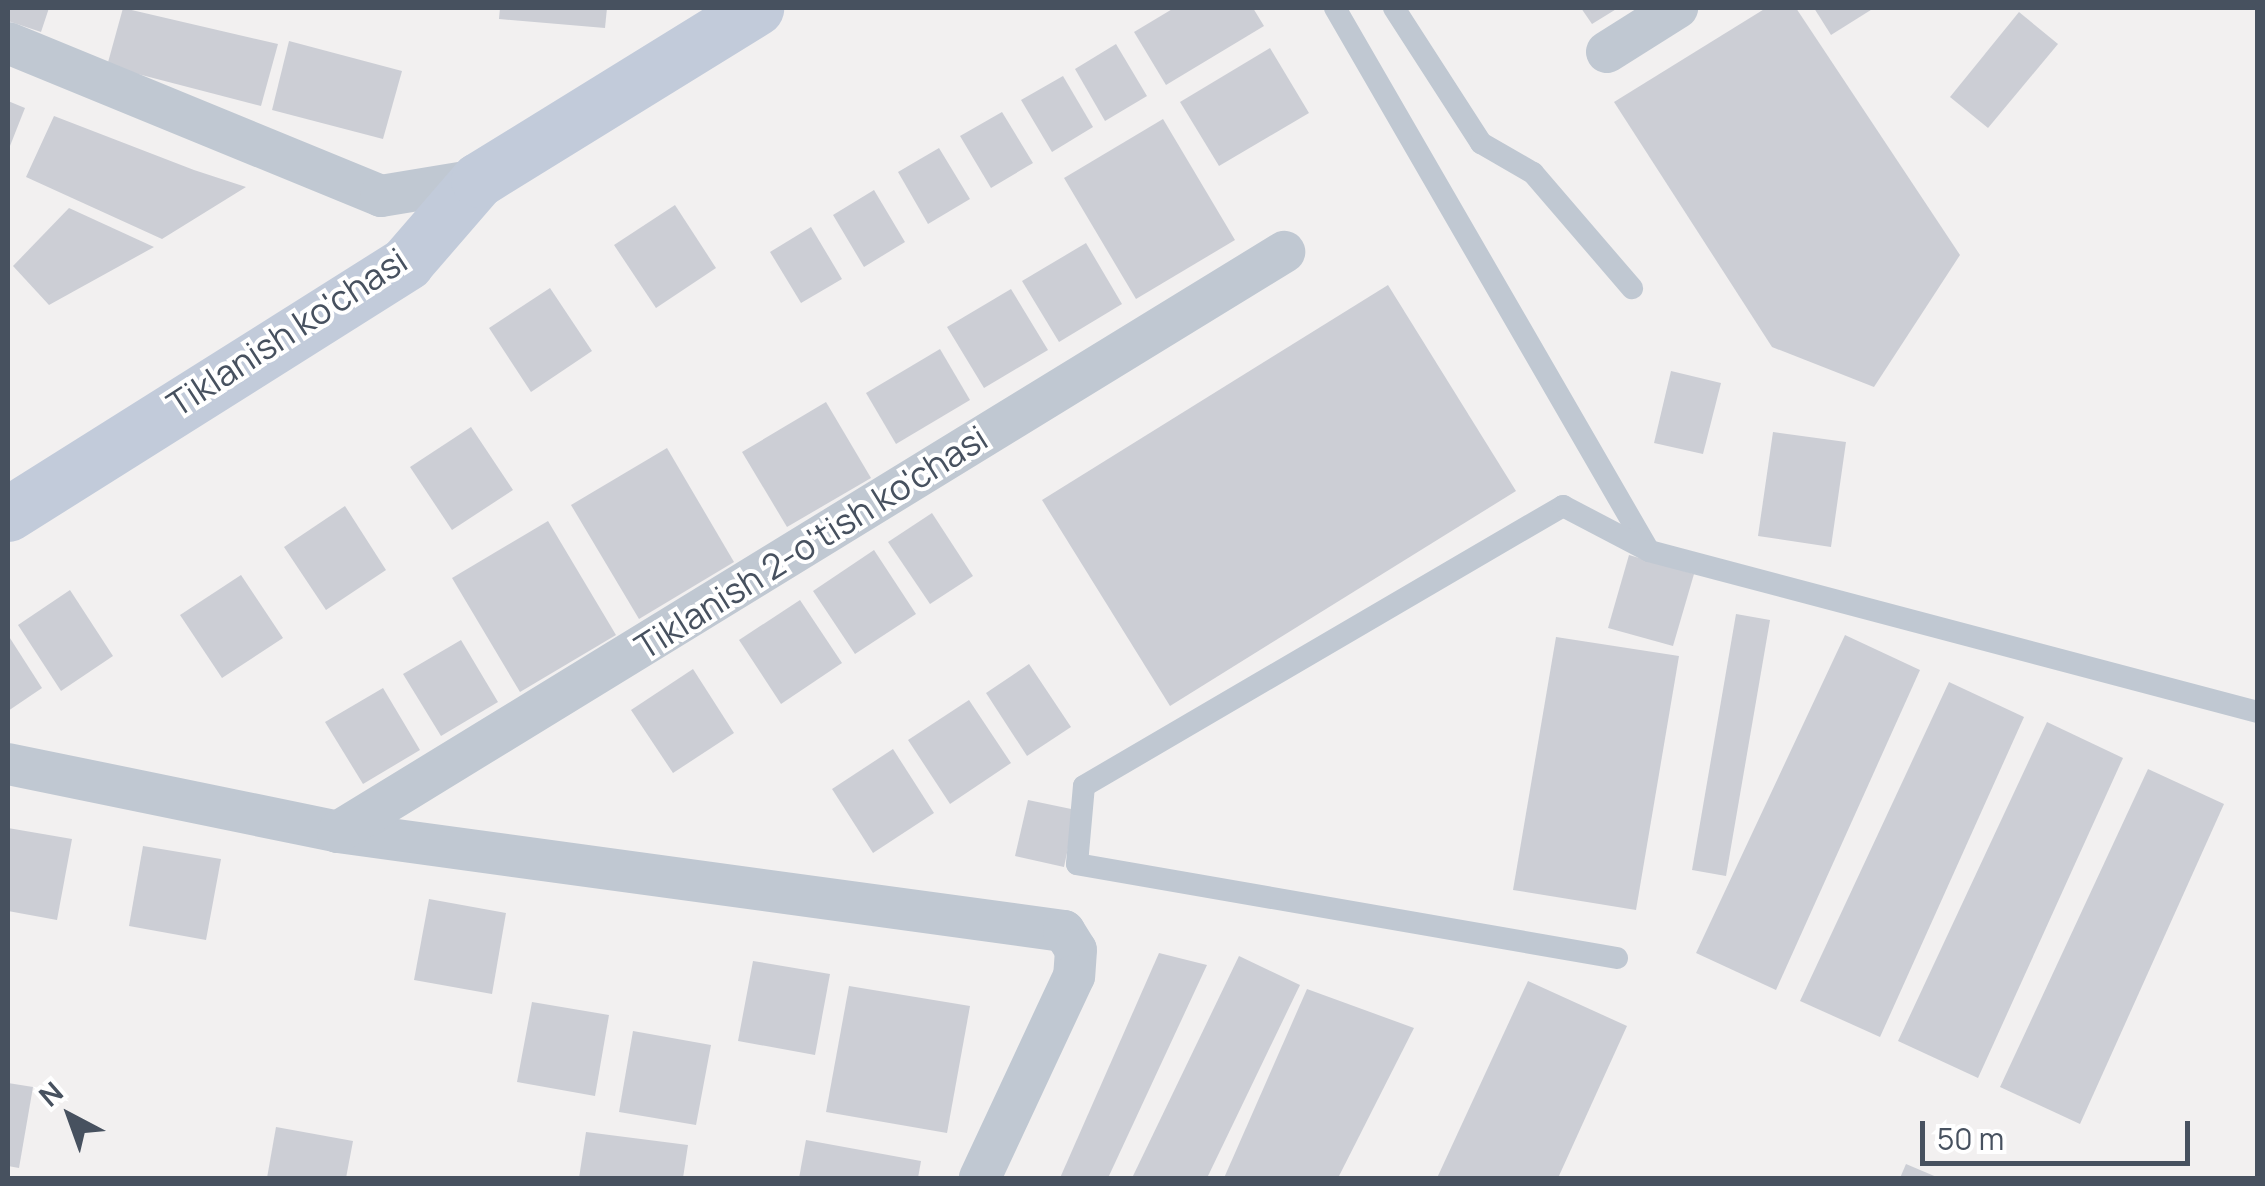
<!DOCTYPE html>
<html>
<head>
<meta charset="utf-8">
<style>
	body { margin:0 }
	#map { position:relative; width:2265px; height:1186px; overflow:hidden; background:#f2f0f0; font-family:Manrope,sans-serif }
	div>[style] { position:absolute }
	.building>* { inset:0; background:#ccced5 }
	.lane>* { height:22px; margin:-11px; padding:0 11px; transform-origin:11px; border-radius:11px; background:#c0c8d2 }
	.street>* { height:42px; margin:-21px; padding:0 21px; transform-origin:21px; border-radius:21px; background:#c0c8d2 }
	.secondary>* { height:55px; margin:-27.5px; padding:0 27.5px; transform-origin:27.5px; border-radius:27.5px; background:#c2cbda }
	span { translate:-50% -50%; white-space:nowrap; text-align:center; line-height:1.15; -webkit-text-stroke:8px #fff; paint-order:stroke }
	.street-label { font-size:35px; color:#47515f }
	.frame { position:absolute; inset:0; border:10px solid #47515f; pointer-events:none }
	.north { position:absolute; left:20px; top:1066px; width:100px; height:100px; -webkit-text-stroke:8px #fff; paint-order:stroke; rotate:319deg; font-size:28px; font-weight:700; line-height:40px; text-align:center; color:#47515f }
	.north::after { content:''; display:block; margin:auto; width:35px; height:45px; background:#47515f; clip-path:polygon(50% 0,100% 100%,50% 72%,0 100%) }
	.scale { position:absolute; left:1920px; top:1121px; width:270px; height:45px; box-sizing:border-box; border:5px solid #47515f; border-top:0; padding-left:12px; font-size:30px; line-height:35px; white-space:nowrap; color:#47515f; -webkit-text-stroke:8px #fff; paint-order:stroke }
</style>
</head>
<body>
<div id="map">
	<div class="building">
		<i style="clip-path:polygon(8px 8px,49px 8px,41px 32px,8px 21px)"></i>
		<i style="clip-path:polygon(123px 8px,278px 44px,261px 106px,107px 66px)"></i>
		<i style="clip-path:polygon(500px 8px,607px 8px,605px 28px,499px 19px)"></i>
		<i style="clip-path:polygon(1174px 8px,1253px 8px,1264px 26px,1166px 85px,1134px 32px)"></i>
		<i style="clip-path:polygon(1581px 8px,1618px 8px,1592px 24px)"></i>
		<i style="clip-path:polygon(1766px 8px,1796px 8px,1960px 255px,1874px 387px,1772px 347px,1614px 102px)"></i>
		<i style="clip-path:polygon(1814px 8px,1874px 8px,1831px 35px)"></i>
		<i style="clip-path:polygon(2019px 12px,2058px 44px,1988px 128px,1950px 97px)"></i>
		<i style="clip-path:polygon(289px 41px,402px 71px,383px 139px,272px 110px)"></i>
		<i style="clip-path:polygon(1116px 44px,1147px 96px,1105px 121px,1075px 69px)"></i>
		<i style="clip-path:polygon(1270px 48px,1309px 113px,1219px 166px,1180px 102px)"></i>
		<i style="clip-path:polygon(1063px 76px,1093px 127px,1052px 152px,1021px 100px)"></i>
		<i style="clip-path:polygon(8px 101px,25px 108px,8px 151px)"></i>
		<i style="clip-path:polygon(1002px 112px,1033px 163px,991px 188px,960px 136px)"></i>
		<i style="clip-path:polygon(54px 116px,194px 170px,246px 187px,162px 239px,26px 177px)"></i>
		<i style="clip-path:polygon(1163px 119px,1235px 240px,1136px 299px,1064px 178px)"></i>
		<i style="clip-path:polygon(939px 148px,970px 199px,928px 224px,898px 172px)"></i>
		<i style="clip-path:polygon(874px 190px,905px 242px,864px 267px,833px 215px)"></i>
		<i style="clip-path:polygon(675px 205px,716px 268px,656px 308px,614px 245px)"></i>
		<i style="clip-path:polygon(69px 208px,154px 247px,49px 305px,13px 266px)"></i>
		<i style="clip-path:polygon(811px 227px,842px 279px,801px 303px,770px 252px)"></i>
		<i style="clip-path:polygon(1086px 243px,1122px 304px,1059px 342px,1022px 281px)"></i>
		<i style="clip-path:polygon(1388px 285px,1516px 491px,1170px 706px,1042px 500px)"></i>
		<i style="clip-path:polygon(550px 288px,592px 351px,531px 392px,489px 328px)"></i>
		<i style="clip-path:polygon(1011px 289px,1048px 350px,984px 388px,947px 327px)"></i>
		<i style="clip-path:polygon(940px 349px,970px 400px,896px 444px,866px 393px)"></i>
		<i style="clip-path:polygon(1671px 371px,1721px 383px,1703px 454px,1654px 443px)"></i>
		<i style="clip-path:polygon(826px 402px,871px 478px,787px 527px,742px 452px)"></i>
		<i style="clip-path:polygon(471px 427px,513px 490px,452px 530px,410px 467px)"></i>
		<i style="clip-path:polygon(1773px 432px,1846px 442px,1831px 547px,1758px 536px)"></i>
		<i style="clip-path:polygon(667px 448px,734px 562px,639px 619px,571px 505px)"></i>
		<i style="clip-path:polygon(345px 506px,386px 570px,326px 610px,284px 547px)"></i>
		<i style="clip-path:polygon(932px 513px,973px 576px,930px 604px,888px 542px)"></i>
		<i style="clip-path:polygon(548px 521px,616px 635px,520px 692px,452px 578px)"></i>
		<i style="clip-path:polygon(874px 550px,916px 614px,855px 654px,813px 591px)"></i>
		<i style="clip-path:polygon(1629px 555px,1694px 574px,1673px 646px,1608px 628px)"></i>
		<i style="clip-path:polygon(241px 575px,283px 638px,222px 678px,180px 615px)"></i>
		<i style="clip-path:polygon(70px 590px,113px 656px,61px 691px,18px 625px)"></i>
		<i style="clip-path:polygon(800px 600px,842px 663px,781px 704px,739px 640px)"></i>
		<i style="clip-path:polygon(1736px 614px,1770px 620px,1726px 876px,1692px 870px)"></i>
		<i style="clip-path:polygon(8px 635px,42px 688px,8px 711px)"></i>
		<i style="clip-path:polygon(1845px 635px,1920px 670px,1776px 990px,1696px 953px)"></i>
		<i style="clip-path:polygon(1556px 637px,1679px 656px,1636px 910px,1513px 890px)"></i>
		<i style="clip-path:polygon(461px 640px,498px 702px,441px 736px,403px 674px)"></i>
		<i style="clip-path:polygon(1029px 664px,1071px 727px,1027px 756px,986px 693px)"></i>
		<i style="clip-path:polygon(693px 669px,734px 733px,673px 773px,631px 710px)"></i>
		<i style="clip-path:polygon(1949px 682px,2024px 717px,1880px 1037px,1800px 1001px)"></i>
		<i style="clip-path:polygon(383px 688px,420px 750px,363px 784px,325px 722px)"></i>
		<i style="clip-path:polygon(969px 700px,1011px 763px,950px 804px,908px 740px)"></i>
		<i style="clip-path:polygon(2047px 722px,2123px 758px,1978px 1078px,1898px 1041px)"></i>
		<i style="clip-path:polygon(893px 749px,934px 813px,873px 853px,832px 789px)"></i>
		<i style="clip-path:polygon(2148px 769px,2224px 804px,2080px 1124px,2000px 1087px)"></i>
		<i style="clip-path:polygon(1028px 800px,1076px 810px,1064px 867px,1015px 856px)"></i>
		<i style="clip-path:polygon(8px 828px,72px 839px,57px 920px,8px 911px)"></i>
		<i style="clip-path:polygon(143px 846px,221px 859px,206px 940px,129px 926px)"></i>
		<i style="clip-path:polygon(429px 899px,506px 913px,492px 994px,414px 980px)"></i>
		<i style="clip-path:polygon(1159px 953px,1207px 965px,1108px 1178px,1060px 1178px)"></i>
		<i style="clip-path:polygon(1239px 956px,1300px 985px,1207px 1178px,1132px 1178px)"></i>
		<i style="clip-path:polygon(753px 961px,830px 974px,815px 1055px,738px 1041px)"></i>
		<i style="clip-path:polygon(1528px 981px,1627px 1026px,1558px 1178px,1437px 1178px)"></i>
		<i style="clip-path:polygon(849px 986px,970px 1006px,947px 1133px,826px 1112px)"></i>
		<i style="clip-path:polygon(1307px 989px,1414px 1028px,1338px 1178px,1224px 1178px)"></i>
		<i style="clip-path:polygon(532px 1002px,609px 1015px,595px 1096px,517px 1082px)"></i>
		<i style="clip-path:polygon(633px 1031px,711px 1045px,696px 1125px,619px 1112px)"></i>
		<i style="clip-path:polygon(8px 1083px,33px 1087px,19px 1168px,8px 1166px)"></i>
		<i style="clip-path:polygon(276px 1127px,353px 1141px,346px 1178px,267px 1178px)"></i>
		<i style="clip-path:polygon(586px 1132px,688px 1145px,683px 1178px,579px 1178px)"></i>
		<i style="clip-path:polygon(806px 1140px,921px 1161px,918px 1178px,799px 1178px)"></i>
		<i style="clip-path:polygon(1906px 1164px,1939px 1178px,1900px 1178px)"></i>
	</div>
	<div class="lane">
		<i style="left:1335px;top:8px;width:627px;rotate:59.96deg"></i>
		<i style="left:1394px;top:8px;width:161px;rotate:57.2deg"></i>
		<i style="left:1481px;top:143px;width:60px;rotate:30deg"></i>
		<i style="left:1533px;top:173px;width:152px;rotate:49.3deg"></i>
		<i style="left:1617px;top:958px;width:548px;rotate:-170.13deg"></i>
		<i style="left:1077px;top:864px;width:78px;rotate:-84.9deg"></i>
		<i style="left:1084px;top:786px;width:555px;rotate:-30.31deg"></i>
		<i style="left:1563px;top:506px;width:97px;rotate:27.6deg"></i>
		<i style="left:1649px;top:551px;width:630px;rotate:14.81deg"></i>
	</div>
	<div class="street">
		<i style="left:8px;top:43px;width:403px;rotate:22.3deg"></i>
		<i style="left:381px;top:196px;width:98px;rotate:-9.4deg"></i>
		<i style="left:1607px;top:52px;width:83px;rotate:-32.2deg"></i>
		<i style="left:8px;top:764px;width:337px;rotate:11.6deg"></i>
		<i style="left:338px;top:832px;width:733px;rotate:7.77deg"></i>
		<i style="left:1064px;top:931px;width:22px;rotate:58deg"></i>
		<i style="left:1076px;top:950px;width:26px;rotate:94deg"></i>
		<i style="left:1074px;top:976px;width:223px;rotate:115deg"></i>
		<i style="left:338px;top:832px;width:1110px;rotate:-31.51deg"></i>
	</div>
	<div class="secondary">
		<i style="left:8px;top:514px;width:471px;rotate:-32.2deg"></i>
		<i style="left:406px;top:263px;width:110px;rotate:-49.1deg"></i>
		<i style="left:478px;top:180px;width:327px;rotate:-31.7deg"></i>
	</div>
	<div class="street-label">
		<span style="left:287px;top:332px;rotate:-33deg">Tiklanish ko'chasi</span>
		<span style="left:811px;top:542px;rotate:-32deg">Tiklanish 2-o'tish ko'chasi</span>
	</div>
	<div class="frame"></div>
	<div class="north">N</div>
	<div class="scale">50 m</div>
</div>
</body>
</html>
